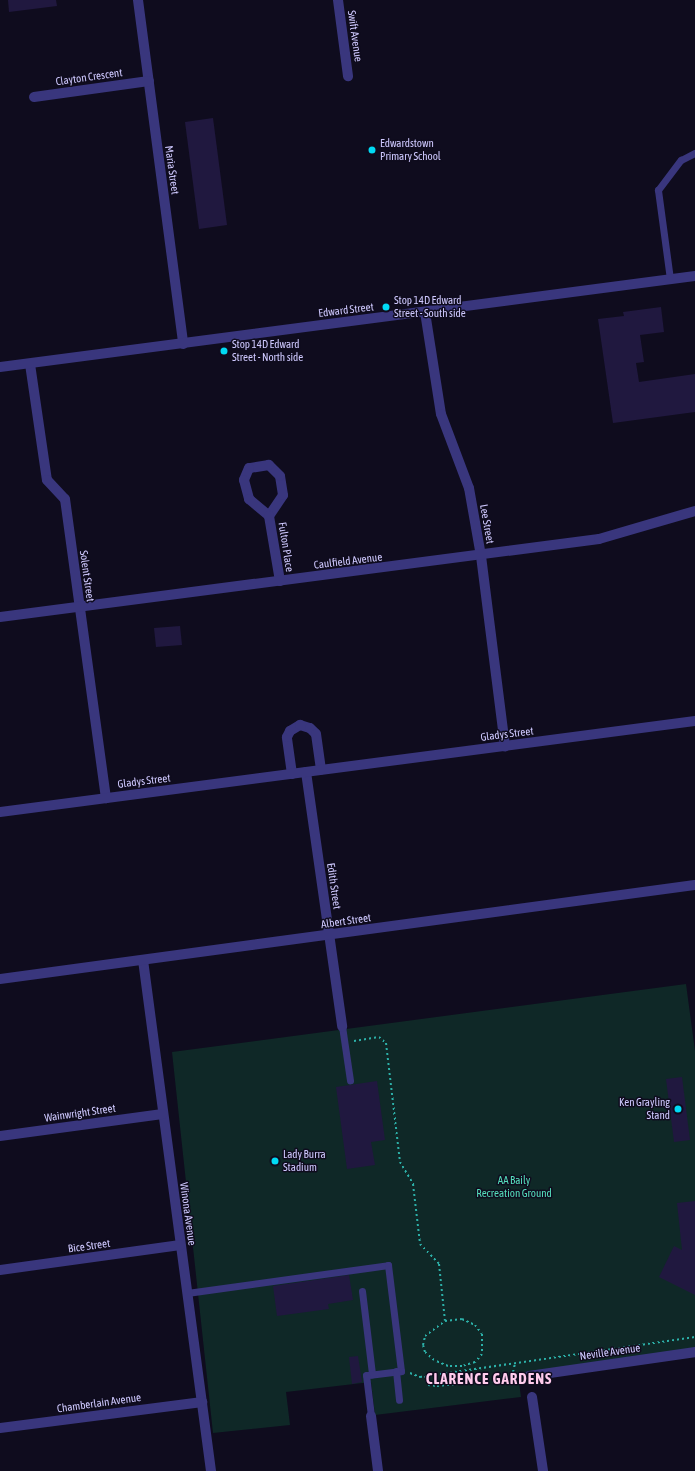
<!DOCTYPE html>
<html>
<head>
<meta charset="utf-8">
<style>
	body { margin:0 }
	#map { position:relative; width:695px; height:1471px; overflow:hidden; background:#0f0c1e; font-family:"Asap Condensed",sans-serif }
	div>[style] { position:absolute }
	.green>* { inset:0; background:#0f2827 }
	.building>* { inset:0; background:#20183f }
	.path>* { height:2px; margin-top:-1px; transform-origin:0; background:repeating-linear-gradient(90deg,#2cb0a8 0 2px,transparent 0 5px) }
	.service>* { height:7px; margin:-3.5px; padding:0 3.5px; transform-origin:3.5px; border-radius:3.5px; background:#39367d }
	.minor>* { height:10px; margin:-5px; padding:0 5px; transform-origin:5px; border-radius:5px; background:#39367d }
	.tertiary>* { height:10px; margin:-5px; padding:0 5px; transform-origin:5px; border-radius:5px; background:#39367d }
	.dots>* { width:11px; height:11px; translate:-50% -50%; box-sizing:border-box; border:2px solid #0f0c1e; border-radius:50% }
	span { translate:-50% -50%; white-space:nowrap; text-align:center; line-height:1.15; -webkit-text-stroke:3px #0f0c1e; paint-order:stroke }
	.street-label { font-size:11px; color:#cfc9ff }
	.poi-label { font-size:11px; color:#cfc9ff }
	.left { translate:0 -50%; text-align:left }
	.right { translate:-100% -50%; text-align:right }
	.park-label { font-size:11px; color:#55dfbd }
	.district-label { font-size:15px; color:#ffcbec; font-weight:700; letter-spacing:1px }
</style>
</head>
<body>
<div id="map">
	<div class="green">
		<i style="clip-path:polygon(686px 984px,695px 1051px,695px 1350px,518px 1375px,521px 1397px,375px 1415px,371px 1382px,286px 1392px,290px 1425px,213px 1433px,172px 1052px)"></i>
	</div>
	<div class="building">
		<i style="clip-path:polygon(8px 0,56px 0,57px 6px,9px 12px)"></i>
		<i style="clip-path:polygon(213px 118px,227px 225px,199px 229px,185px 122px)"></i>
		<i style="clip-path:polygon(661px 307px,664px 332px,640px 335px,644px 362px,636px 363px,639px 382px,695px 374px,695px 412px,613px 423px,598px 319px,624px 316px,623px 312px)"></i>
		<i style="clip-path:polygon(180px 626px,182px 645px,156px 647px,154px 628px)"></i>
		<i style="clip-path:polygon(682px 1077px,690px 1140px,674px 1142px,666px 1079px)"></i>
		<i style="clip-path:polygon(377px 1081px,385px 1140px,371px 1142px,375px 1165px,347px 1169px,336px 1087px)"></i>
		<i style="clip-path:polygon(695px 1201px,695px 1295px,659px 1277px,674px 1246px,682px 1250px,677px 1203px)"></i>
		<i style="clip-path:polygon(349px 1275px,353px 1300px,328px 1304px,329px 1309px,277px 1316px,273px 1286px)"></i>
		<i style="clip-path:polygon(358px 1356px,362px 1382px,352px 1384px,349px 1357px)"></i>
	</div>
	<div class="path">
		<i style="left:354px;top:1041px;width:25px;rotate:-9deg"></i>
		<i style="left:379px;top:1037px;width:9px;rotate:41deg"></i>
		<i style="left:386px;top:1043px;width:120px;rotate:83.3deg"></i>
		<i style="left:400px;top:1162px;width:26px;rotate:59deg"></i>
		<i style="left:413px;top:1184px;width:60px;rotate:83.3deg"></i>
		<i style="left:420px;top:1244px;width:28px;rotate:46deg"></i>
		<i style="left:439px;top:1264px;width:57px;rotate:84deg"></i>
		<i style="left:462px;top:1319px;width:14px;rotate:25deg"></i>
		<i style="left:475px;top:1325px;width:11px;rotate:52deg"></i>
		<i style="left:482px;top:1334px;width:20px;rotate:90deg"></i>
		<i style="left:482px;top:1354px;width:11px;rotate:131deg"></i>
		<i style="left:475px;top:1362px;width:14px;rotate:163deg"></i>
		<i style="left:462px;top:1366px;width:14px;rotate:180deg"></i>
		<i style="left:448px;top:1366px;width:15px;rotate:-157deg"></i>
		<i style="left:434px;top:1360px;width:12px;rotate:-138deg"></i>
		<i style="left:425px;top:1352px;width:7px;rotate:-106deg"></i>
		<i style="left:423px;top:1345px;width:9px;rotate:-77deg"></i>
		<i style="left:425px;top:1336px;width:25px;rotate:-37deg"></i>
		<i style="left:445px;top:1321px;width:17px;rotate:-7deg"></i>
		<i style="left:410px;top:1373px;width:11px;rotate:22deg"></i>
		<i style="left:420px;top:1377px;width:278px;rotate:-8.3deg"></i>
		<i style="left:425px;top:1376px;width:9px;rotate:72deg"></i>
		<i style="left:428px;top:1385px;width:9px;rotate:6deg"></i>
		<i style="left:437px;top:1386px;width:50px;rotate:-5.7deg"></i>
		<i style="left:487px;top:1381px;width:34px;rotate:3deg"></i>
		<i style="left:502px;top:1383px;width:16px;rotate:-45deg"></i>
		<i style="left:513px;top:1372px;width:9px;rotate:-77deg"></i>
	</div>
	<div class="service">
		<i style="left:670px;top:279px;width:90px;rotate:-97.7deg"></i>
		<i style="left:658px;top:190px;width:38px;rotate:-53deg"></i>
		<i style="left:681px;top:160px;width:16px;rotate:-27deg"></i>
		<i style="left:342px;top:1026px;width:55px;rotate:81.6deg"></i>
		<i style="left:362px;top:1291px;width:84px;rotate:83.1deg"></i>
		<i style="left:187px;top:1293px;width:203px;rotate:-7.9deg"></i>
		<i style="left:388px;top:1265px;width:107px;rotate:83deg"></i>
		<i style="left:401px;top:1371px;width:35px;rotate:173deg"></i>
		<i style="left:366px;top:1375px;width:41px;rotate:83deg"></i>
		<i style="left:396px;top:1371px;width:29px;rotate:84deg"></i>
	</div>
	<div class="minor">
		<i style="left:138px;top:0;width:347px;rotate:82.5deg"></i>
		<i style="left:338px;top:0;width:77px;rotate:82.5deg"></i>
		<i style="left:34px;top:97px;width:116px;rotate:-7.9deg"></i>
		<i style="left:425px;top:312px;width:103px;rotate:81.1deg"></i>
		<i style="left:441px;top:414px;width:79px;rotate:69.3deg"></i>
		<i style="left:469px;top:488px;width:69px;rotate:80deg"></i>
		<i style="left:481px;top:556px;width:192px;rotate:82.8deg"></i>
		<i style="left:30px;top:364px;width:117px;rotate:81.7deg"></i>
		<i style="left:47px;top:480px;width:26px;rotate:47deg"></i>
		<i style="left:65px;top:499px;width:302px;rotate:82.2deg"></i>
		<i style="left:269px;top:516px;width:25px;rotate:-56deg"></i>
		<i style="left:283px;top:495px;width:19px;rotate:-99deg"></i>
		<i style="left:280px;top:476px;width:16px;rotate:-135deg"></i>
		<i style="left:269px;top:465px;width:20px;rotate:171deg"></i>
		<i style="left:249px;top:468px;width:13px;rotate:113deg"></i>
		<i style="left:244px;top:480px;width:20px;rotate:75deg"></i>
		<i style="left:249px;top:499px;width:26px;rotate:40deg"></i>
		<i style="left:269px;top:516px;width:66px;rotate:80.4deg"></i>
		<i style="left:0;top:617px;width:604px;rotate:-7.42deg"></i>
		<i style="left:599px;top:539px;width:100px;rotate:-16.3deg"></i>
		<i style="left:306px;top:772px;width:257px;rotate:81.9deg"></i>
		<i style="left:292px;top:774px;width:37px;rotate:-98deg"></i>
		<i style="left:287px;top:737px;width:7px;rotate:-63deg"></i>
		<i style="left:290px;top:731px;width:12px;rotate:-31deg"></i>
		<i style="left:300px;top:725px;width:10px;rotate:17deg"></i>
		<i style="left:310px;top:728px;width:8px;rotate:45deg"></i>
		<i style="left:316px;top:734px;width:36px;rotate:82deg"></i>
		<i style="left:0;top:812px;width:701px;rotate:-7.46deg"></i>
		<i style="left:143px;top:960px;width:516px;rotate:82.42deg"></i>
		<i style="left:0;top:979px;width:701px;rotate:-7.7deg"></i>
		<i style="left:0;top:1136px;width:164px;rotate:-7.7deg"></i>
		<i style="left:0;top:1270px;width:182px;rotate:-7.9deg"></i>
		<i style="left:529px;top:1376px;width:168px;rotate:-8.2deg"></i>
		<i style="left:532px;top:1397px;width:75px;rotate:81.5deg"></i>
		<i style="left:371px;top:1416px;width:55px;rotate:82.7deg"></i>
		<i style="left:0;top:1428px;width:204px;rotate:-7.3deg"></i>
	</div>
	<div class="tertiary">
		<i style="left:0;top:367px;width:701px;rotate:-7.46deg"></i>
	</div>
	<div class="dots">
		<i style="left:372px;top:150px;background:#00daf4"></i>
		<i style="left:386px;top:307px;background:#00daf4"></i>
		<i style="left:224px;top:351px;background:#00daf4"></i>
		<i style="left:678px;top:1109px;background:#00daf4"></i>
		<i style="left:275px;top:1161px;background:#00daf4"></i>
	</div>
	<div class="street-label">
		<span style="left:355px;top:36px;rotate:82deg">Swift Avenue</span>
		<span style="left:89px;top:77px;rotate:-8deg">Clayton Crescent</span>
		<span style="left:172px;top:170px;rotate:82deg">Maria Street</span>
		<span style="left:346px;top:310px;rotate:-7deg">Edward Street</span>
		<span style="left:487px;top:524px;rotate:80deg">Lee Street</span>
		<span style="left:286px;top:547px;rotate:81deg">Fulton Place</span>
		<span style="left:348px;top:561px;rotate:-7deg">Caulfield Avenue</span>
		<span style="left:87px;top:576px;rotate:82deg">Solent Street</span>
		<span style="left:507px;top:734px;rotate:-7deg">Gladys Street</span>
		<span style="left:144px;top:781px;rotate:-7deg">Gladys Street</span>
		<span style="left:334px;top:886px;rotate:82deg">Edith Street</span>
		<span style="left:346px;top:921px;rotate:-8deg">Albert Street</span>
		<span style="left:80px;top:1113px;rotate:-8deg">Wainwright Street</span>
		<span style="left:188px;top:1214px;rotate:82deg">Winona Avenue</span>
		<span style="left:89px;top:1246px;rotate:-8deg">Bice Street</span>
		<span style="left:610px;top:1352px;rotate:-8deg">Neville Avenue</span>
		<span style="left:99px;top:1403px;rotate:-8deg">Chamberlain Avenue</span>
	</div>
	<div class="poi-label">
		<span class="left" style="left:380px;top:150px">Edwardstown<br>Primary School</span>
		<span class="left" style="left:394px;top:307px">Stop 14D Edward<br>Street - South side</span>
		<span class="left" style="left:232px;top:351px">Stop 14D Edward<br>Street - North side</span>
		<span class="right" style="left:670px;top:1109px">Ken Grayling<br>Stand</span>
		<span class="left" style="left:283px;top:1161px">Lady Burra<br>Stadium</span>
	</div>
	<div class="park-label">
		<span style="left:514px;top:1187px">AA Baily<br>Recreation Ground</span>
	</div>
	<div class="district-label">
		<span style="left:489px;top:1379px">CLARENCE GARDENS</span>
	</div>
</div>
</body>
</html>
